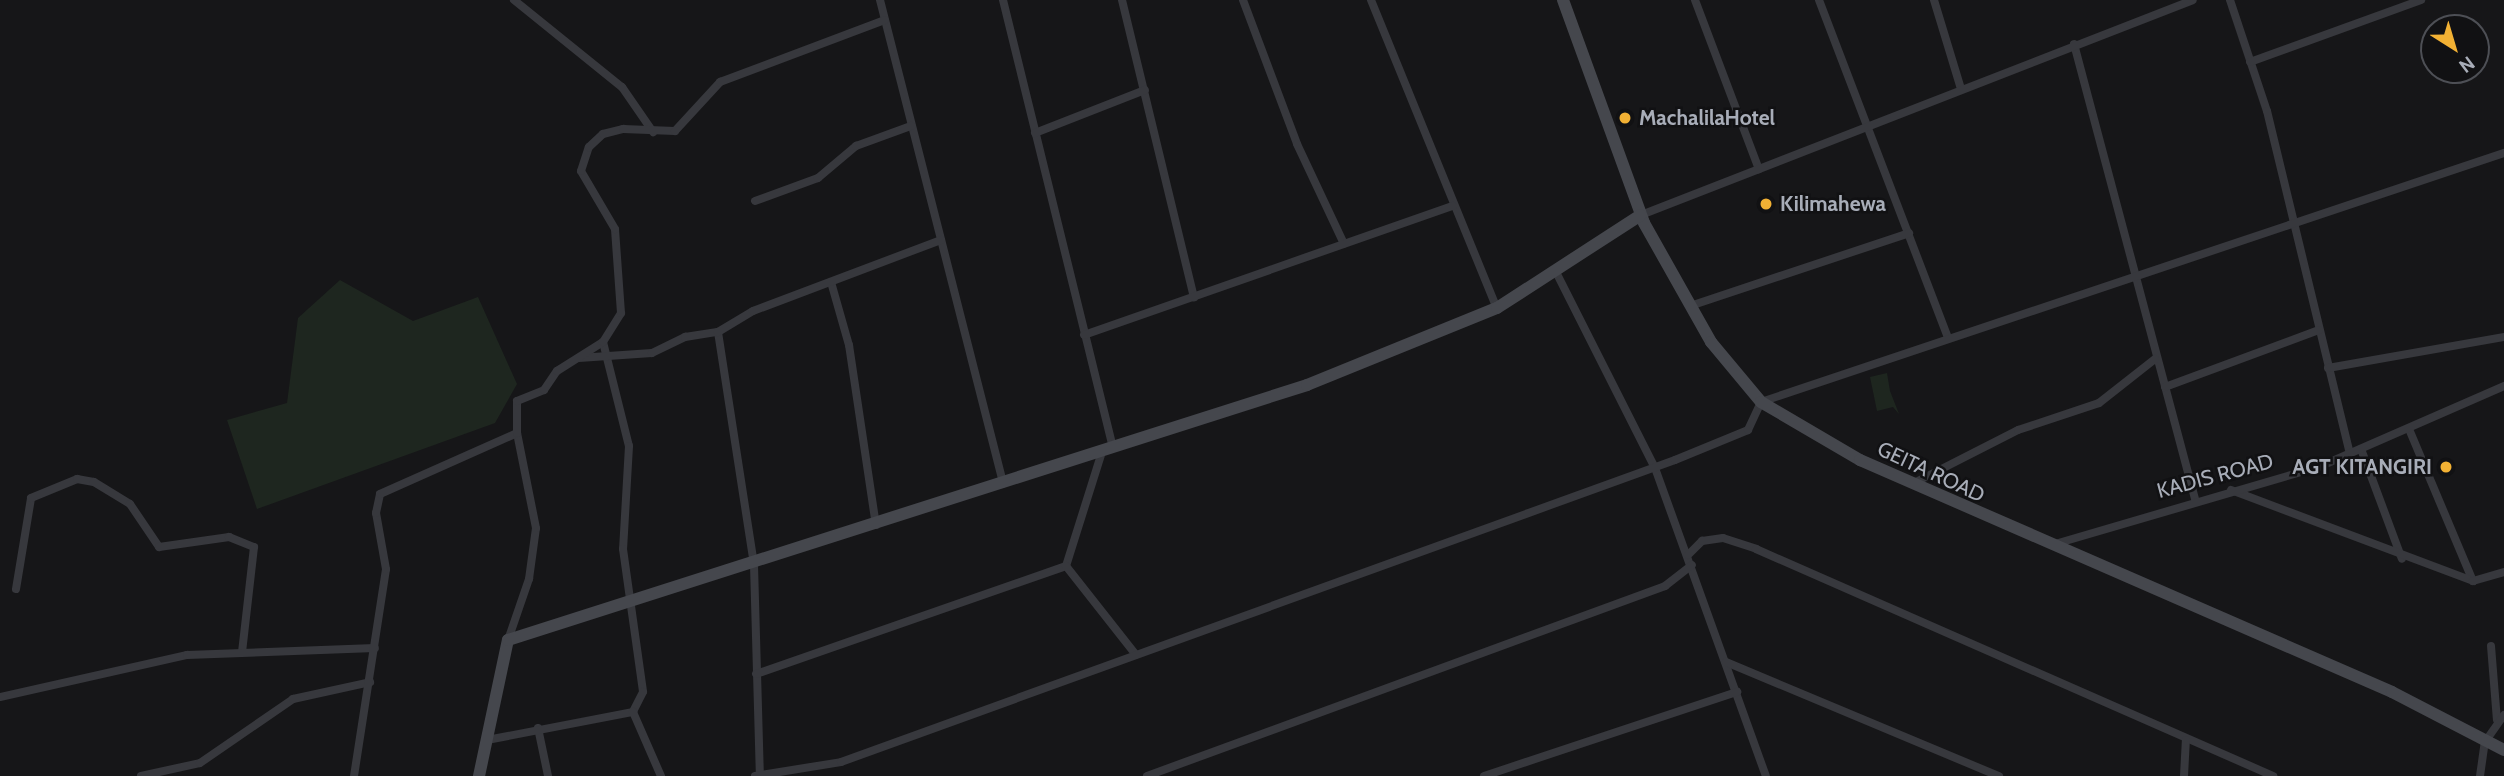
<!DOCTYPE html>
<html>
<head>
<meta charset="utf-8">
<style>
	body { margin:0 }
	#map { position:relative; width:2504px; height:776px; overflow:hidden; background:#161618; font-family:Cabin,sans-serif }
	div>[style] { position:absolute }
	.green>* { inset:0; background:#1e261f }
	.street>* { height:8px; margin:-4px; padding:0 4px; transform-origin:4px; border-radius:4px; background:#37383d }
	.secondary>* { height:12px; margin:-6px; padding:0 6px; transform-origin:6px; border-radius:6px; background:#45474d }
	.dots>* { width:19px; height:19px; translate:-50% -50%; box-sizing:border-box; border:4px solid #111113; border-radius:50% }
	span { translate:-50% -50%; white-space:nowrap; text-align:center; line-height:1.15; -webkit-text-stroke:5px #111113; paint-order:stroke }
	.poi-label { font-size:21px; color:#a8adb8; font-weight:700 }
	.left { translate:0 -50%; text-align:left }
	.right { translate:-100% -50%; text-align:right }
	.street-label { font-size:21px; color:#a8adb8 }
	.north { position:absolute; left:2420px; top:14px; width:70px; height:70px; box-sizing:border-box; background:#111113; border:2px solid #4d4f55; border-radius:50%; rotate:143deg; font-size:19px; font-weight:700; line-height:28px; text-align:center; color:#a8adb8 }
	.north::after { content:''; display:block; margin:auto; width:24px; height:32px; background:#f2b134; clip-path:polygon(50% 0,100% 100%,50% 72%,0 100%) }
</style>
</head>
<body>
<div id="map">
	<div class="green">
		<i style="clip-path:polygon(340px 280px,413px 321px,478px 297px,517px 384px,495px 423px,257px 509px,227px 420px,287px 403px,298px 318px)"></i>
		<i style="clip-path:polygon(1887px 373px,1890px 391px,1899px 414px,1893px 407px,1877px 411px,1870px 377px)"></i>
	</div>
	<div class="street">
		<i style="left:514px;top:0;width:139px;rotate:38.9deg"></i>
		<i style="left:622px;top:87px;width:55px;rotate:55.4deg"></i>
		<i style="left:880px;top:0;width:499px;rotate:75.7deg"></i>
		<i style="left:1003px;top:0;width:461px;rotate:76.2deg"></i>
		<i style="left:1122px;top:0;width:306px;rotate:76.4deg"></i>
		<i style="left:1243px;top:0;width:154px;rotate:69.4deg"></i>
		<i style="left:1297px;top:144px;width:110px;rotate:64.8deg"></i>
		<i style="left:1371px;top:0;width:333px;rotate:67.8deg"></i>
		<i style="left:1695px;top:0;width:181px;rotate:69.3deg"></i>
		<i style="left:1819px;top:0;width:362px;rotate:69.1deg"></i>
		<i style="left:1934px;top:0;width:93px;rotate:73.1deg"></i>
		<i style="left:2230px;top:0;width:117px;rotate:71.6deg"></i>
		<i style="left:2267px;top:111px;width:352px;rotate:76.4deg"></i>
		<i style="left:2074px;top:44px;width:471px;rotate:75.1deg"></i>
		<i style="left:2250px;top:62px;width:182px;rotate:-19.9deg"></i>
		<i style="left:1035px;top:133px;width:118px;rotate:-21.4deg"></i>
		<i style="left:755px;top:201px;width:67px;rotate:-20.1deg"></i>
		<i style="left:818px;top:178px;width:50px;rotate:-40.1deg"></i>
		<i style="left:856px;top:146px;width:59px;rotate:-20deg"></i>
		<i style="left:1641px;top:215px;width:592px;rotate:-21.28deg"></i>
		<i style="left:1556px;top:272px;width:220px;rotate:63.2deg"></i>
		<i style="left:1655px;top:468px;width:327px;rotate:70.2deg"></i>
		<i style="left:831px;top:282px;width:66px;rotate:74.1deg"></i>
		<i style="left:849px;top:345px;width:182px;rotate:81.5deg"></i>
		<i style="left:1690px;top:306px;width:231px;rotate:-18.4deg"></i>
		<i style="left:718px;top:332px;width:236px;rotate:81.2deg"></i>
		<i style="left:754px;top:565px;width:211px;rotate:88.4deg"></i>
		<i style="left:1084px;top:335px;width:391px;rotate:-19.3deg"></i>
		<i style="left:603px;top:342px;width:107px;rotate:76deg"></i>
		<i style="left:629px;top:446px;width:103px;rotate:93.3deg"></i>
		<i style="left:623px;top:549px;width:144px;rotate:82deg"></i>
		<i style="left:643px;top:692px;width:22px;rotate:117deg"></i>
		<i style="left:579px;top:358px;width:73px;rotate:-3.9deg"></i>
		<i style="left:652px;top:353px;width:37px;rotate:-26deg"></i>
		<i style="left:685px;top:337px;width:33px;rotate:-9deg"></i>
		<i style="left:718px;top:332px;width:41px;rotate:-31deg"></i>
		<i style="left:753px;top:311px;width:201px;rotate:-20.7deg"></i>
		<i style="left:2328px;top:368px;width:179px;rotate:-10deg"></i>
		<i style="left:2165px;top:387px;width:164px;rotate:-20.3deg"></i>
		<i style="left:2409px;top:429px;width:165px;rotate:67.2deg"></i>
		<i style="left:2361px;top:449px;width:117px;rotate:69.6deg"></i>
		<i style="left:1912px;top:484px;width:119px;rotate:-27deg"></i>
		<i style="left:2018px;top:430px;width:85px;rotate:-18.4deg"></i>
		<i style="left:2099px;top:403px;width:71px;rotate:-38.2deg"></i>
		<i style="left:2231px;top:490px;width:259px;rotate:20.6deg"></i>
		<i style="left:2473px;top:581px;width:32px;rotate:-16deg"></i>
		<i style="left:2055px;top:544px;width:277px;rotate:-16.3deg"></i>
		<i style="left:2321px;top:466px;width:200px;rotate:-23.6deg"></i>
		<i style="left:1688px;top:555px;width:20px;rotate:-45deg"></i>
		<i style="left:1702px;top:541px;width:21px;rotate:-8deg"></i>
		<i style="left:1723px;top:538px;width:35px;rotate:18deg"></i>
		<i style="left:1756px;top:549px;width:565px;rotate:23.7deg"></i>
		<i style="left:1066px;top:566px;width:120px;rotate:-72.5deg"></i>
		<i style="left:16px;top:589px;width:92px;rotate:-80.6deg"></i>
		<i style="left:31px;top:498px;width:50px;rotate:-22.4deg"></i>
		<i style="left:77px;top:479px;width:17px;rotate:10deg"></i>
		<i style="left:94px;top:482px;width:42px;rotate:31.4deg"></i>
		<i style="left:130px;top:504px;width:52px;rotate:56deg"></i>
		<i style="left:159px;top:547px;width:71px;rotate:-8.1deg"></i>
		<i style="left:229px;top:537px;width:27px;rotate:22deg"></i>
		<i style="left:254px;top:547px;width:106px;rotate:96.5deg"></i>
		<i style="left:508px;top:640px;width:65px;rotate:-71deg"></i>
		<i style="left:529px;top:579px;width:51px;rotate:-82.2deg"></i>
		<i style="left:536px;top:528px;width:97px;rotate:-101.3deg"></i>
		<i style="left:2491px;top:646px;width:74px;rotate:85.4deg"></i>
		<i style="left:1726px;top:662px;width:296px;rotate:22.7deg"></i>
		<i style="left:756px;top:674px;width:328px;rotate:-19.2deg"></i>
		<i style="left:1066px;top:566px;width:113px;rotate:51.8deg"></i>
		<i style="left:0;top:697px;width:192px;rotate:-12.7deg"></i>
		<i style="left:187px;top:655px;width:188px;rotate:-2.1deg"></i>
		<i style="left:538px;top:728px;width:49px;rotate:78.2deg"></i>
		<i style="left:487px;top:740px;width:149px;rotate:-10.9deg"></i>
		<i style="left:633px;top:712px;width:70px;rotate:66.4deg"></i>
		<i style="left:141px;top:776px;width:60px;rotate:-12.4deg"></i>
		<i style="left:200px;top:763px;width:113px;rotate:-34.5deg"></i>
		<i style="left:293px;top:699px;width:79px;rotate:-12.4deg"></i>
		<i style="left:354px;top:776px;width:209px;rotate:-81.2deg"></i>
		<i style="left:386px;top:569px;width:57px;rotate:-100.1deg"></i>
		<i style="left:376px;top:513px;width:19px;rotate:-78deg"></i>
		<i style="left:380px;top:494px;width:150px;rotate:-24deg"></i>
		<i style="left:517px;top:433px;width:32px;rotate:-90deg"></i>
		<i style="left:517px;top:401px;width:29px;rotate:-22deg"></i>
		<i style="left:544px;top:390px;width:23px;rotate:-56deg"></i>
		<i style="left:557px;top:371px;width:54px;rotate:-32.2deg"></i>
		<i style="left:603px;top:342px;width:34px;rotate:-58deg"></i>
		<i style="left:621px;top:313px;width:84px;rotate:-94.1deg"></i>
		<i style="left:615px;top:229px;width:67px;rotate:-120.4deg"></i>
		<i style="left:581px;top:171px;width:25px;rotate:-72deg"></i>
		<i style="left:589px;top:147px;width:19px;rotate:-43deg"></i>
		<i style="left:603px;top:134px;width:21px;rotate:-14deg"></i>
		<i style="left:623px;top:129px;width:52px;rotate:2.2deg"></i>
		<i style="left:675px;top:131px;width:67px;rotate:-47.4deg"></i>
		<i style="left:720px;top:82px;width:176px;rotate:-20.6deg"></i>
		<i style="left:755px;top:776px;width:87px;rotate:-9.2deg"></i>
		<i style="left:841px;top:762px;width:887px;rotate:-19.91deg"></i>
		<i style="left:1675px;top:460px;width:79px;rotate:-22.3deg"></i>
		<i style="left:1748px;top:430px;width:31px;rotate:-65deg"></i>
		<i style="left:1761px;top:402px;width:784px;rotate:-18.53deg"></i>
		<i style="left:1147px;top:776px;width:552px;rotate:-20.14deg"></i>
		<i style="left:1665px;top:586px;width:34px;rotate:-38deg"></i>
		<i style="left:1484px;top:776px;width:267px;rotate:-18.4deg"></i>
		<i style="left:2184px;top:776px;width:36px;rotate:-87deg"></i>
		<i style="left:2480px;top:776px;width:34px;rotate:-82deg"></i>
		<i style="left:2485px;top:742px;width:33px;rotate:-55deg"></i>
	</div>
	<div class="secondary">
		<i style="left:1563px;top:0;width:237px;rotate:70deg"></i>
		<i style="left:1644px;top:223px;width:137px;rotate:60.6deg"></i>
		<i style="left:1711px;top:342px;width:78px;rotate:50.2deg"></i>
		<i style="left:1761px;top:402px;width:115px;rotate:30.4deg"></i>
		<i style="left:1860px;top:460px;width:580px;rotate:23.56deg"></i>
		<i style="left:2392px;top:692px;width:126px;rotate:27.4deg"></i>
		<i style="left:479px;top:776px;width:139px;rotate:-78deg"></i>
		<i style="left:508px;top:640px;width:839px;rotate:-17.7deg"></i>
		<i style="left:1307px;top:385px;width:205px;rotate:-22.1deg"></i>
		<i style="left:1497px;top:308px;width:171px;rotate:-32.9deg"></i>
	</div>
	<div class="dots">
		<i style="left:1625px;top:118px;background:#f2b134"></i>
		<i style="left:1766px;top:204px;background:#f2b134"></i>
		<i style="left:2446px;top:467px;background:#f2b134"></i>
	</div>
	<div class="poi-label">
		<span class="left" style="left:1639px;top:118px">MachalilaHotel</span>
		<span class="left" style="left:1780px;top:204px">Kilimahewa</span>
		<span class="right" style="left:2432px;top:467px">AGT KITANGIRI</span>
	</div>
	<div class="street-label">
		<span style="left:1931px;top:472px;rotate:25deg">GEITA ROAD</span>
		<span style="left:2215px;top:476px;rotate:-15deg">KADIS ROAD</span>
	</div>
	<div class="north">N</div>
</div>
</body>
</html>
